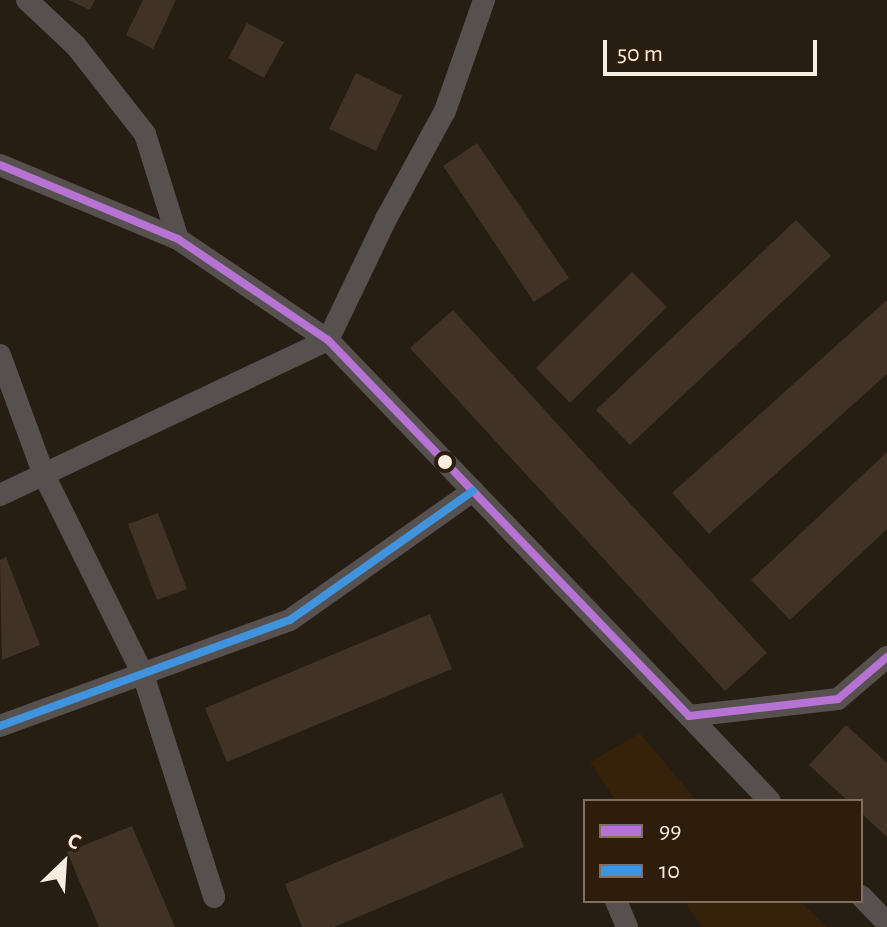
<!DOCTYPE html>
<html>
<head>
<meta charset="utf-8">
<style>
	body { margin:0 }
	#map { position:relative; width:887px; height:927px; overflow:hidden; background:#261d13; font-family:"Alegreya Sans",sans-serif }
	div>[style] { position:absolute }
	.built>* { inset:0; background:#36210b }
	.building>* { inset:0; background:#403325 }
	.street>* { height:22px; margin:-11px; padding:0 11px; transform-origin:11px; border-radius:11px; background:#56504f }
	.bus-1>* { height:8px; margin:-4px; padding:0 4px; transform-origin:4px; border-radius:4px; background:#b673d3 }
	.bus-2>* { height:8px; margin:-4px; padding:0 4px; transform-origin:4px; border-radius:4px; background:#4094de }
	.dots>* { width:22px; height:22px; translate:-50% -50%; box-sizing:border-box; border:4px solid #2e1d0b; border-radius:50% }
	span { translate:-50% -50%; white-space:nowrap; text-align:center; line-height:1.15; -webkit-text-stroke:6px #2e1d0b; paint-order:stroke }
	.legend { position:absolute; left:583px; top:799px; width:280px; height:104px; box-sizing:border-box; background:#2e1d0b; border:2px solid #7f7061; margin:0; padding:10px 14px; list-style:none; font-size:24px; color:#f9ede2 }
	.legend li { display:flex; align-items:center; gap:16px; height:40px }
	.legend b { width:40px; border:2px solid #7f7061 }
	.north { position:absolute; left:24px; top:823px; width:80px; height:80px; -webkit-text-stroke:6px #2e1d0b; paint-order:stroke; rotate:25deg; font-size:22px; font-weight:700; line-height:32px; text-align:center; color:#f9ede2 }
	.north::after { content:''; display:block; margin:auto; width:28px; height:36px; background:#f9ede2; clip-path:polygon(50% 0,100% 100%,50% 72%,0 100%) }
	.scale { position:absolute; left:603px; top:40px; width:214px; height:36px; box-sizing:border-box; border:4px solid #f9ede2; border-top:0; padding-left:10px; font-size:24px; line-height:28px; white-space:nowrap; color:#f9ede2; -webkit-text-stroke:6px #2e1d0b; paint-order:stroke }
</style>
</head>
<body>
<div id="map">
	<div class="built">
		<i style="clip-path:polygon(640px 733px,697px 801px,616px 801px,590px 762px)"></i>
		<i style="clip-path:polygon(684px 901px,800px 901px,827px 927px,702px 927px)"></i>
	</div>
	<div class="building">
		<i style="clip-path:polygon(69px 0,95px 0,90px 10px)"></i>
		<i style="clip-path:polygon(143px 0,176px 0,153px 49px,126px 35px)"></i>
		<i style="clip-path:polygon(247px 23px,284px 42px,264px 78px,228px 58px)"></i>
		<i style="clip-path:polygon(356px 73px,402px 96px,376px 151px,329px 129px)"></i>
		<i style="clip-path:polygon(477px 143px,569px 278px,534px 302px,443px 166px)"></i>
		<i style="clip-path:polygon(796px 220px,831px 256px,630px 445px,596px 410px)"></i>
		<i style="clip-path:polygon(632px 272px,667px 307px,570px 403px,536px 368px)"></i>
		<i style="clip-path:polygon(887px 300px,887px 374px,709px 534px,672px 493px)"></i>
		<i style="clip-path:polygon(453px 310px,767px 653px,725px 691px,410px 348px)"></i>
		<i style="clip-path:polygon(887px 452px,887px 529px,790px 620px,751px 580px)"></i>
		<i style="clip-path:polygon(158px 513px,187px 589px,157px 600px,128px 524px)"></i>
		<i style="clip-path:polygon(6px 557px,40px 645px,2px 660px,0 560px)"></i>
		<i style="clip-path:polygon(430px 614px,452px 669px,227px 762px,205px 708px)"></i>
		<i style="clip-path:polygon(846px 725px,887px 763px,887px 837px,861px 813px,861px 801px,848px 801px,809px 765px)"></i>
		<i style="clip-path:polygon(502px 793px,524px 847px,334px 927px,302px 927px,285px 884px)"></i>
		<i style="clip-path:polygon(132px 826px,175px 927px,99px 927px,67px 852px)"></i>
	</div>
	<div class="street">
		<i style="left:27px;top:0;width:67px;rotate:43.2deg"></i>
		<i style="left:76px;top:46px;width:112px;rotate:51.9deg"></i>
		<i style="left:145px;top:134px;width:110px;rotate:72.6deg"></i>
		<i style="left:0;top:165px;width:193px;rotate:22.6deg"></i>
		<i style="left:178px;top:239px;width:181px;rotate:34deg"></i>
		<i style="left:328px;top:340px;width:521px;rotate:46.17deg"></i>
		<i style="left:689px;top:716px;width:150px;rotate:-6.5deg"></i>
		<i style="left:838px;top:699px;width:65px;rotate:-40.6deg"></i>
		<i style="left:0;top:355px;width:128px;rotate:69.9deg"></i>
		<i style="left:44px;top:475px;width:222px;rotate:63.6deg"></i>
		<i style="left:143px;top:674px;width:234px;rotate:72.3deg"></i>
		<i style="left:0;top:495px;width:363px;rotate:-25.3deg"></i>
		<i style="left:328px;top:340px;width:134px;rotate:-64.4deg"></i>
		<i style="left:386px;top:219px;width:123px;rotate:-61.4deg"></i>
		<i style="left:445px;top:111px;width:118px;rotate:-70.6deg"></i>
		<i style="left:689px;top:716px;width:117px;rotate:46.4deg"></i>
		<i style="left:0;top:726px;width:309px;rotate:-20.1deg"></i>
		<i style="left:290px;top:620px;width:224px;rotate:-35.2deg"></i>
		<i style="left:861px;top:896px;width:37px;rotate:46deg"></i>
		<i style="left:616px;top:901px;width:28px;rotate:67deg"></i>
	</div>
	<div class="bus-1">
		<i style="left:0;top:165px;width:193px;rotate:22.6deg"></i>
		<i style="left:178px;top:239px;width:181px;rotate:34deg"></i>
		<i style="left:328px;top:340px;width:521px;rotate:46.17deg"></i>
		<i style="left:689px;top:716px;width:150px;rotate:-6.5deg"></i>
		<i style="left:838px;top:699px;width:65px;rotate:-40.6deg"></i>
	</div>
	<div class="bus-2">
		<i style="left:0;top:726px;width:309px;rotate:-20.1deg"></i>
		<i style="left:290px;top:620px;width:224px;rotate:-35.2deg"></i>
	</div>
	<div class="dots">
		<i style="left:445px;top:462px;background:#f9ede2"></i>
	</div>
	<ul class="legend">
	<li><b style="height:10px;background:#b673d3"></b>99</li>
	<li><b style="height:10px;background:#4094de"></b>10</li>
	</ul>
	<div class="north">С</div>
	<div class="scale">50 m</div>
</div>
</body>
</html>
